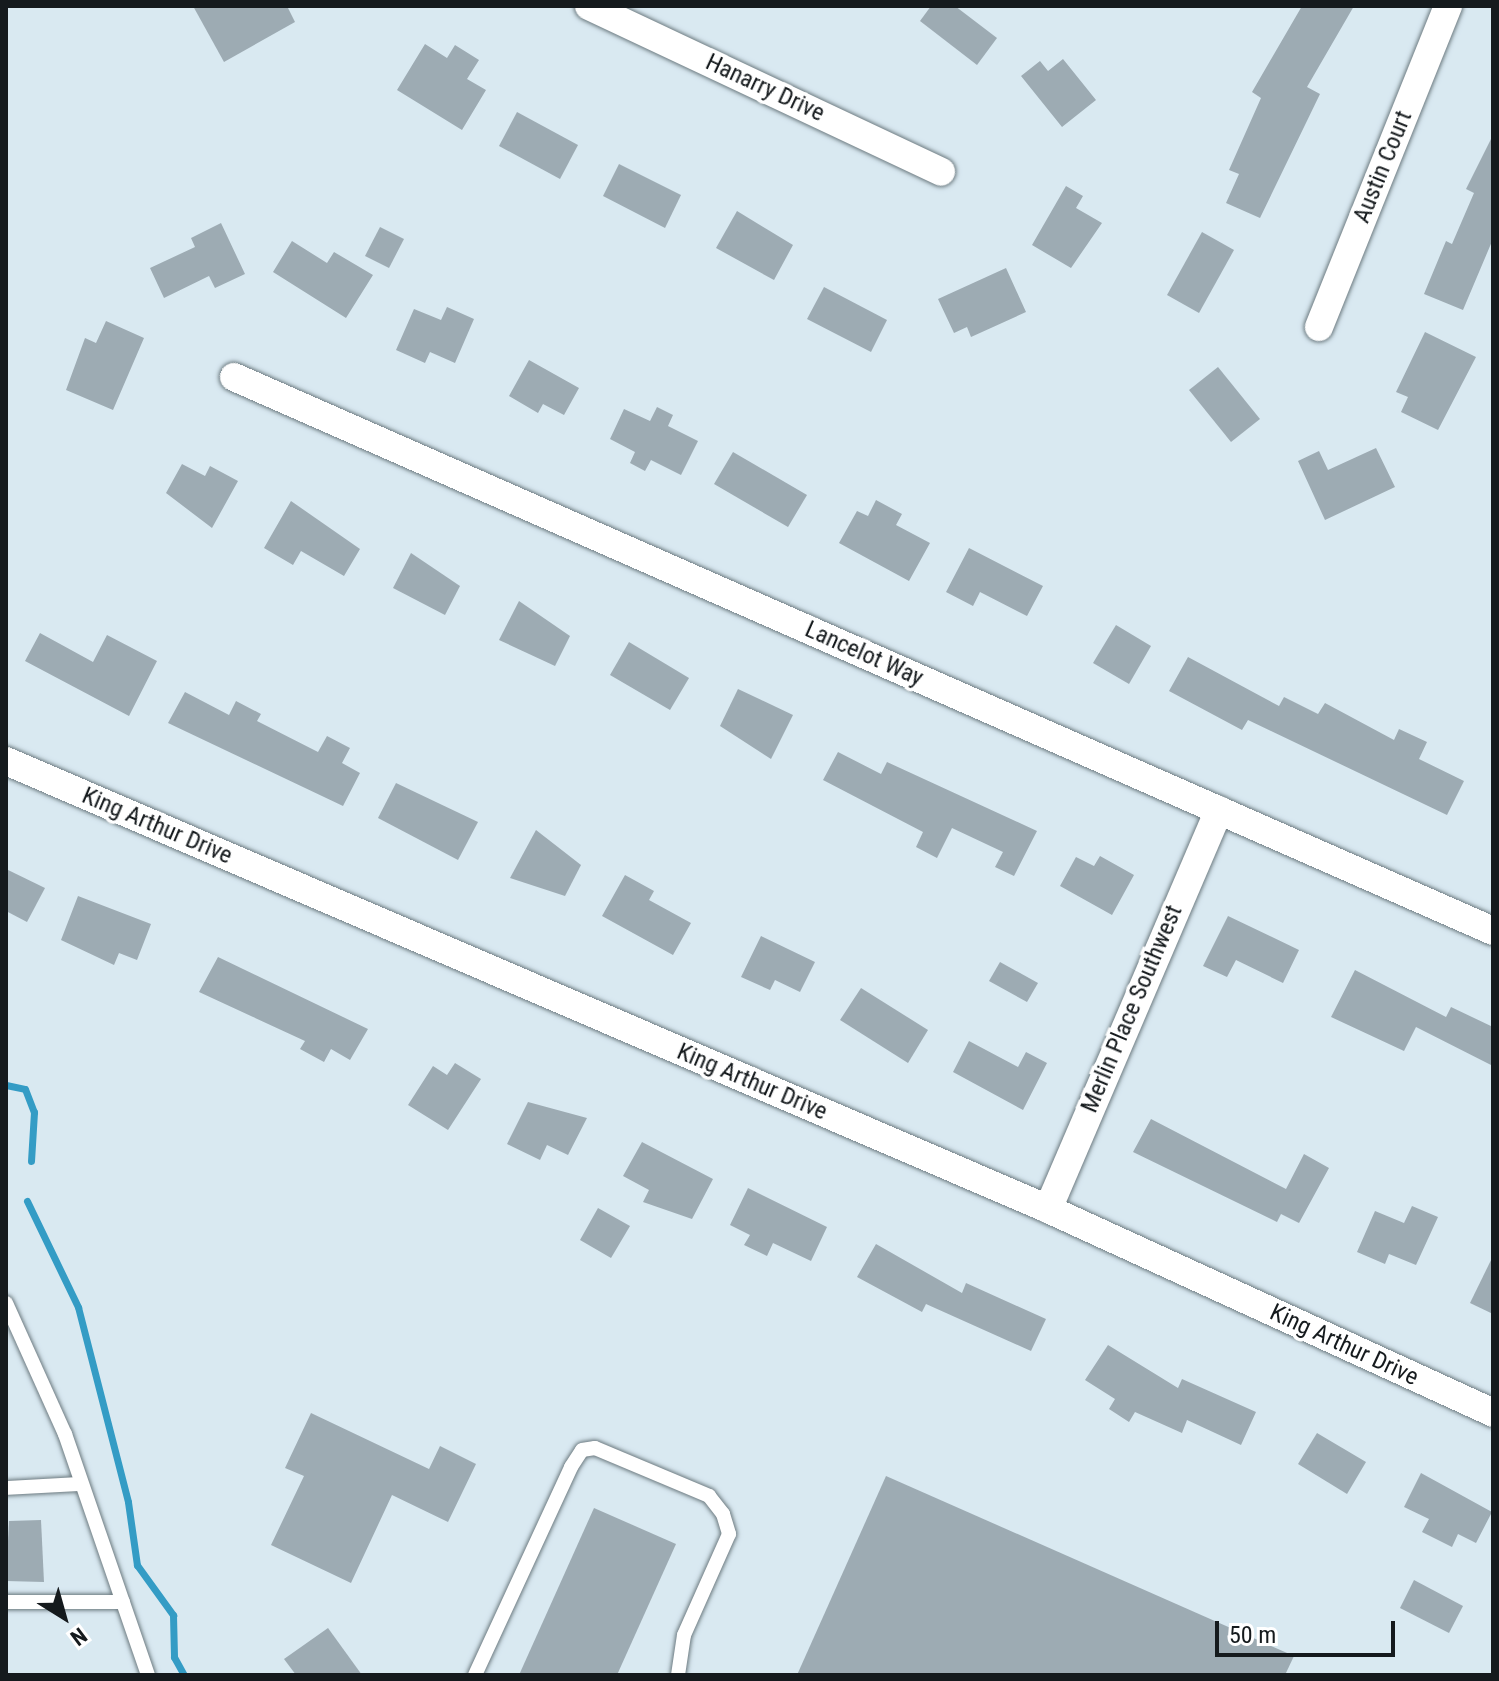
<!DOCTYPE html>
<html>
<head>
<meta charset="utf-8">
<style>
	body { margin:0 }
	#map { position:relative; width:1499px; height:1681px; overflow:hidden; background:#d9e9f1; font-family:"Roboto Condensed",sans-serif }
	div>[style] { position:absolute }
	.stream>* { height:7px; margin:-3.5px; padding:0 3.5px; transform-origin:3.5px; border-radius:3.5px; background:#349cc5 }
	.building>* { inset:0; background:#9dabb3 }
	.roads { filter:drop-shadow(0 0 2px #6d7b81) drop-shadow(0 0 2px #6d7b81) }
	.lane>* { height:14px; margin:-7px; padding:0 7px; transform-origin:7px; border-radius:7px; background:#fff }
	.street>* { height:28px; margin:-14px; padding:0 14px; transform-origin:14px; border-radius:14px; background:#fff }
	span { translate:-50% -50%; white-space:nowrap; text-align:center; line-height:1.15; -webkit-text-stroke:7px #fff; paint-order:stroke }
	.street-label { font-size:24px; color:#151a1d }
	.frame { position:absolute; inset:0; border:8px solid #151a1d; pointer-events:none }
	.north { position:absolute; left:24px; top:1577px; width:80px; height:80px; -webkit-text-stroke:6px #fff; paint-order:stroke; rotate:143deg; font-size:22px; font-weight:700; line-height:32px; text-align:center; color:#151a1d }
	.north::after { content:''; display:block; margin:auto; width:28px; height:36px; background:#151a1d; clip-path:polygon(50% 0,100% 100%,50% 72%,0 100%) }
	.scale { position:absolute; left:1215px; top:1621px; width:180px; height:36px; box-sizing:border-box; border:4px solid #151a1d; border-top:0; padding-left:10px; font-size:24px; line-height:28px; white-space:nowrap; color:#151a1d; -webkit-text-stroke:6px #fff; paint-order:stroke }
</style>
</head>
<body>
<div id="map">
	<div class="stream">
		<i style="left:6px;top:1085px;width:19px;rotate:12deg"></i>
		<i style="left:25px;top:1089px;width:25px;rotate:69deg"></i>
		<i style="left:34px;top:1112px;width:49px;rotate:93.5deg"></i>
		<i style="left:27px;top:1201px;width:118px;rotate:64.3deg"></i>
		<i style="left:78px;top:1307px;width:201px;rotate:75.6deg"></i>
		<i style="left:128px;top:1502px;width:64px;rotate:81.9deg"></i>
		<i style="left:137px;top:1565px;width:62px;rotate:54.2deg"></i>
		<i style="left:173px;top:1615px;width:42px;rotate:88.6deg"></i>
		<i style="left:174px;top:1657px;width:21px;rotate:61deg"></i>
	</div>
	<div class="building">
		<i style="clip-path:polygon(193px 6px,287px 6px,295px 22px,224px 62px)"></i>
		<i style="clip-path:polygon(931px 6px,955px 6px,997px 38px,977px 65px,920px 21px)"></i>
		<i style="clip-path:polygon(1302px 6px,1354px 6px,1307px 87px,1320px 94px,1260px 218px,1226px 203px,1239px 174px,1229px 170px,1261px 98px,1252px 92px)"></i>
		<i style="clip-path:polygon(425px 44px,447px 58px,455px 45px,479px 60px,467px 79px,486px 90px,462px 130px,397px 90px)"></i>
		<i style="clip-path:polygon(1063px 59px,1096px 100px,1062px 127px,1021px 76px,1040px 61px,1048px 71px)"></i>
		<i style="clip-path:polygon(517px 112px,578px 145px,560px 179px,499px 146px)"></i>
		<i style="clip-path:polygon(1493px 135px,1493px 239px,1463px 310px,1424px 294px,1446px 241px,1452px 244px,1474px 193px,1466px 189px)"></i>
		<i style="clip-path:polygon(619px 164px,681px 195px,665px 228px,603px 196px)"></i>
		<i style="clip-path:polygon(1066px 186px,1083px 196px,1076px 208px,1102px 223px,1071px 268px,1032px 245px)"></i>
		<i style="clip-path:polygon(737px 211px,793px 245px,774px 280px,716px 248px)"></i>
		<i style="clip-path:polygon(221px 223px,245px 274px,215px 288px,209px 276px,164px 298px,150px 268px,195px 247px,191px 238px)"></i>
		<i style="clip-path:polygon(380px 227px,404px 239px,389px 268px,365px 256px)"></i>
		<i style="clip-path:polygon(1202px 232px,1234px 250px,1199px 313px,1167px 295px)"></i>
		<i style="clip-path:polygon(292px 241px,327px 263px,334px 252px,373px 275px,346px 318px,273px 272px)"></i>
		<i style="clip-path:polygon(1006px 268px,1026px 312px,971px 337px,967px 327px,954px 333px,938px 299px)"></i>
		<i style="clip-path:polygon(824px 287px,887px 320px,871px 352px,807px 319px)"></i>
		<i style="clip-path:polygon(447px 307px,474px 319px,455px 363px,430px 352px,425px 363px,396px 350px,414px 309px,441px 320px)"></i>
		<i style="clip-path:polygon(106px 321px,144px 338px,113px 410px,66px 390px,85px 338px,96px 343px)"></i>
		<i style="clip-path:polygon(1425px 332px,1476px 357px,1438px 430px,1401px 412px,1408px 397px,1396px 392px)"></i>
		<i style="clip-path:polygon(529px 360px,579px 388px,564px 415px,543px 404px,538px 413px,509px 396px)"></i>
		<i style="clip-path:polygon(1218px 367px,1260px 419px,1231px 442px,1189px 390px)"></i>
		<i style="clip-path:polygon(657px 407px,673px 415px,668px 426px,698px 441px,681px 475px,651px 460px,645px 471px,630px 463px,635px 452px,610px 439px,624px 409px,650px 421px)"></i>
		<i style="clip-path:polygon(1376px 448px,1395px 487px,1325px 520px,1298px 461px,1319px 451px,1328px 470px)"></i>
		<i style="clip-path:polygon(733px 452px,807px 495px,788px 527px,714px 484px)"></i>
		<i style="clip-path:polygon(182px 464px,205px 476px,210px 466px,238px 481px,212px 528px,166px 493px)"></i>
		<i style="clip-path:polygon(876px 500px,902px 514px,896px 525px,930px 543px,909px 581px,839px 543px,857px 511px,868px 516px)"></i>
		<i style="clip-path:polygon(291px 501px,360px 549px,344px 576px,301px 551px,293px 565px,264px 548px)"></i>
		<i style="clip-path:polygon(969px 548px,1043px 586px,1027px 616px,980px 592px,973px 606px,946px 592px)"></i>
		<i style="clip-path:polygon(411px 553px,460px 586px,445px 615px,393px 588px)"></i>
		<i style="clip-path:polygon(519px 601px,570px 636px,555px 666px,499px 640px)"></i>
		<i style="clip-path:polygon(1116px 625px,1151px 646px,1129px 684px,1093px 663px)"></i>
		<i style="clip-path:polygon(40px 633px,93px 662px,107px 635px,157px 661px,129px 716px,25px 661px)"></i>
		<i style="clip-path:polygon(629px 642px,689px 678px,670px 710px,610px 675px)"></i>
		<i style="clip-path:polygon(1188px 657px,1279px 706px,1284px 697px,1318px 714px,1325px 703px,1394px 740px,1399px 729px,1427px 742px,1419px 759px,1464px 781px,1447px 815px,1248px 720px,1242px 730px,1169px 691px)"></i>
		<i style="clip-path:polygon(738px 689px,793px 715px,771px 759px,720px 726px)"></i>
		<i style="clip-path:polygon(185px 692px,229px 715px,236px 701px,261px 714px,257px 721px,318px 752px,327px 736px,350px 748px,342px 763px,360px 773px,343px 806px,168px 723px)"></i>
		<i style="clip-path:polygon(838px 752px,881px 774px,887px 762px,1037px 831px,1014px 876px,995px 867px,1003px 852px,952px 828px,937px 858px,916px 847px,923px 832px,823px 780px)"></i>
		<i style="clip-path:polygon(396px 783px,478px 822px,458px 860px,378px 818px)"></i>
		<i style="clip-path:polygon(536px 830px,581px 865px,565px 896px,510px 878px)"></i>
		<i style="clip-path:polygon(1100px 856px,1134px 875px,1112px 915px,1060px 886px,1076px 857px,1094px 866px)"></i>
		<i style="clip-path:polygon(6px 869px,45px 888px,27px 922px,6px 911px)"></i>
		<i style="clip-path:polygon(625px 875px,654px 891px,649px 900px,691px 923px,673px 955px,602px 916px)"></i>
		<i style="clip-path:polygon(78px 896px,151px 924px,137px 960px,119px 953px,114px 965px,61px 940px)"></i>
		<i style="clip-path:polygon(1228px 916px,1299px 950px,1283px 983px,1236px 960px,1227px 977px,1203px 966px)"></i>
		<i style="clip-path:polygon(761px 936px,815px 962px,800px 992px,775px 980px,770px 990px,741px 977px)"></i>
		<i style="clip-path:polygon(218px 957px,368px 1029px,350px 1060px,331px 1049px,324px 1062px,300px 1049px,305px 1041px,199px 992px)"></i>
		<i style="clip-path:polygon(1000px 962px,1038px 983px,1027px 1002px,989px 981px)"></i>
		<i style="clip-path:polygon(1355px 970px,1446px 1017px,1451px 1007px,1493px 1027px,1493px 1066px,1416px 1027px,1404px 1051px,1331px 1017px)"></i>
		<i style="clip-path:polygon(861px 988px,928px 1030px,908px 1063px,840px 1020px)"></i>
		<i style="clip-path:polygon(969px 1041px,1018px 1067px,1026px 1052px,1047px 1063px,1023px 1110px,953px 1072px)"></i>
		<i style="clip-path:polygon(455px 1063px,481px 1079px,448px 1130px,408px 1105px,433px 1066px,447px 1075px)"></i>
		<i style="clip-path:polygon(528px 1102px,587px 1118px,568px 1155px,547px 1145px,540px 1160px,507px 1144px)"></i>
		<i style="clip-path:polygon(1151px 1119px,1286px 1189px,1304px 1154px,1329px 1168px,1299px 1223px,1281px 1214px,1277px 1222px,1133px 1152px)"></i>
		<i style="clip-path:polygon(642px 1142px,713px 1179px,692px 1219px,643px 1202px,649px 1190px,623px 1176px)"></i>
		<i style="clip-path:polygon(748px 1188px,827px 1227px,811px 1261px,773px 1243px,767px 1256px,744px 1245px,750px 1235px,730px 1225px)"></i>
		<i style="clip-path:polygon(1412px 1206px,1438px 1217px,1416px 1265px,1389px 1254px,1385px 1264px,1357px 1252px,1375px 1211px,1404px 1223px)"></i>
		<i style="clip-path:polygon(598px 1208px,630px 1226px,611px 1258px,580px 1240px)"></i>
		<i style="clip-path:polygon(876px 1244px,962px 1293px,966px 1283px,1046px 1319px,1031px 1351px,926px 1304px,922px 1312px,857px 1277px)"></i>
		<i style="clip-path:polygon(1493px 1256px,1493px 1314px,1470px 1303px)"></i>
		<i style="clip-path:polygon(1108px 1345px,1178px 1388px,1182px 1379px,1256px 1412px,1241px 1445px,1187px 1420px,1182px 1433px,1135px 1412px,1129px 1422px,1109px 1409px,1115px 1399px,1085px 1380px)"></i>
		<i style="clip-path:polygon(311px 1413px,429px 1469px,440px 1446px,476px 1464px,448px 1522px,392px 1495px,351px 1583px,271px 1545px,304px 1476px,285px 1468px)"></i>
		<i style="clip-path:polygon(1317px 1433px,1366px 1462px,1347px 1494px,1298px 1464px)"></i>
		<i style="clip-path:polygon(1421px 1473px,1492px 1512px,1476px 1543px,1458px 1534px,1452px 1547px,1422px 1532px,1429px 1519px,1404px 1507px)"></i>
		<i style="clip-path:polygon(886px 1476px,1294px 1656px,1285px 1675px,797px 1675px)"></i>
		<i style="clip-path:polygon(594px 1508px,676px 1544px,617px 1675px,519px 1675px)"></i>
		<i style="clip-path:polygon(41px 1520px,44px 1582px,6px 1581px,9px 1521px)"></i>
		<i style="clip-path:polygon(1414px 1580px,1463px 1606px,1449px 1633px,1400px 1608px)"></i>
		<i style="clip-path:polygon(328px 1628px,362px 1675px,296px 1675px,284px 1659px)"></i>
	</div>
	<div class="roads">
		<div class="lane">
			<i style="left:6px;top:1303px;width:144px;rotate:65.8deg"></i>
			<i style="left:65px;top:1434px;width:255px;rotate:71deg"></i>
			<i style="left:6px;top:1488px;width:75px;rotate:-3.1deg"></i>
			<i style="left:6px;top:1602px;width:117px"></i>
			<i style="left:475px;top:1675px;width:229px;rotate:-65.2deg"></i>
			<i style="left:571px;top:1467px;width:20px;rotate:-57deg"></i>
			<i style="left:582px;top:1450px;width:13px;rotate:-9deg"></i>
			<i style="left:595px;top:1448px;width:124px;rotate:22.8deg"></i>
			<i style="left:709px;top:1496px;width:23px;rotate:52deg"></i>
			<i style="left:723px;top:1514px;width:21px;rotate:73deg"></i>
			<i style="left:729px;top:1534px;width:111px;rotate:114deg"></i>
			<i style="left:684px;top:1635px;width:40px;rotate:98.5deg"></i>
		</div>
		<div class="street">
			<i style="left:589px;top:6px;width:389px;rotate:25.2deg"></i>
			<i style="left:1319px;top:327px;width:346px;rotate:-68.1deg"></i>
			<i style="left:234px;top:377px;width:1375px;rotate:23.75deg"></i>
			<i style="left:6px;top:761px;width:1134px;rotate:23.26deg"></i>
			<i style="left:1048px;top:1209px;width:490px;rotate:24.6deg"></i>
			<i style="left:1048px;top:1209px;width:434px;rotate:-66.8deg"></i>
		</div>
	</div>
	<div class="street-label">
		<span style="left:765px;top:88px;rotate:25deg">Hanarry Drive</span>
		<span style="left:1383px;top:167px;rotate:-68deg">Austin Court</span>
		<span style="left:864px;top:654px;rotate:24deg">Lancelot Way</span>
		<span style="left:157px;top:826px;rotate:23deg">King Arthur Drive</span>
		<span style="left:1132px;top:1009px;rotate:-67deg">Merlin Place Southwest</span>
		<span style="left:752px;top:1082px;rotate:23deg">King Arthur Drive</span>
		<span style="left:1344px;top:1345px;rotate:25deg">King Arthur Drive</span>
	</div>
	<div class="frame"></div>
	<div class="north">N</div>
	<div class="scale">50 m</div>
</div>
</body>
</html>
